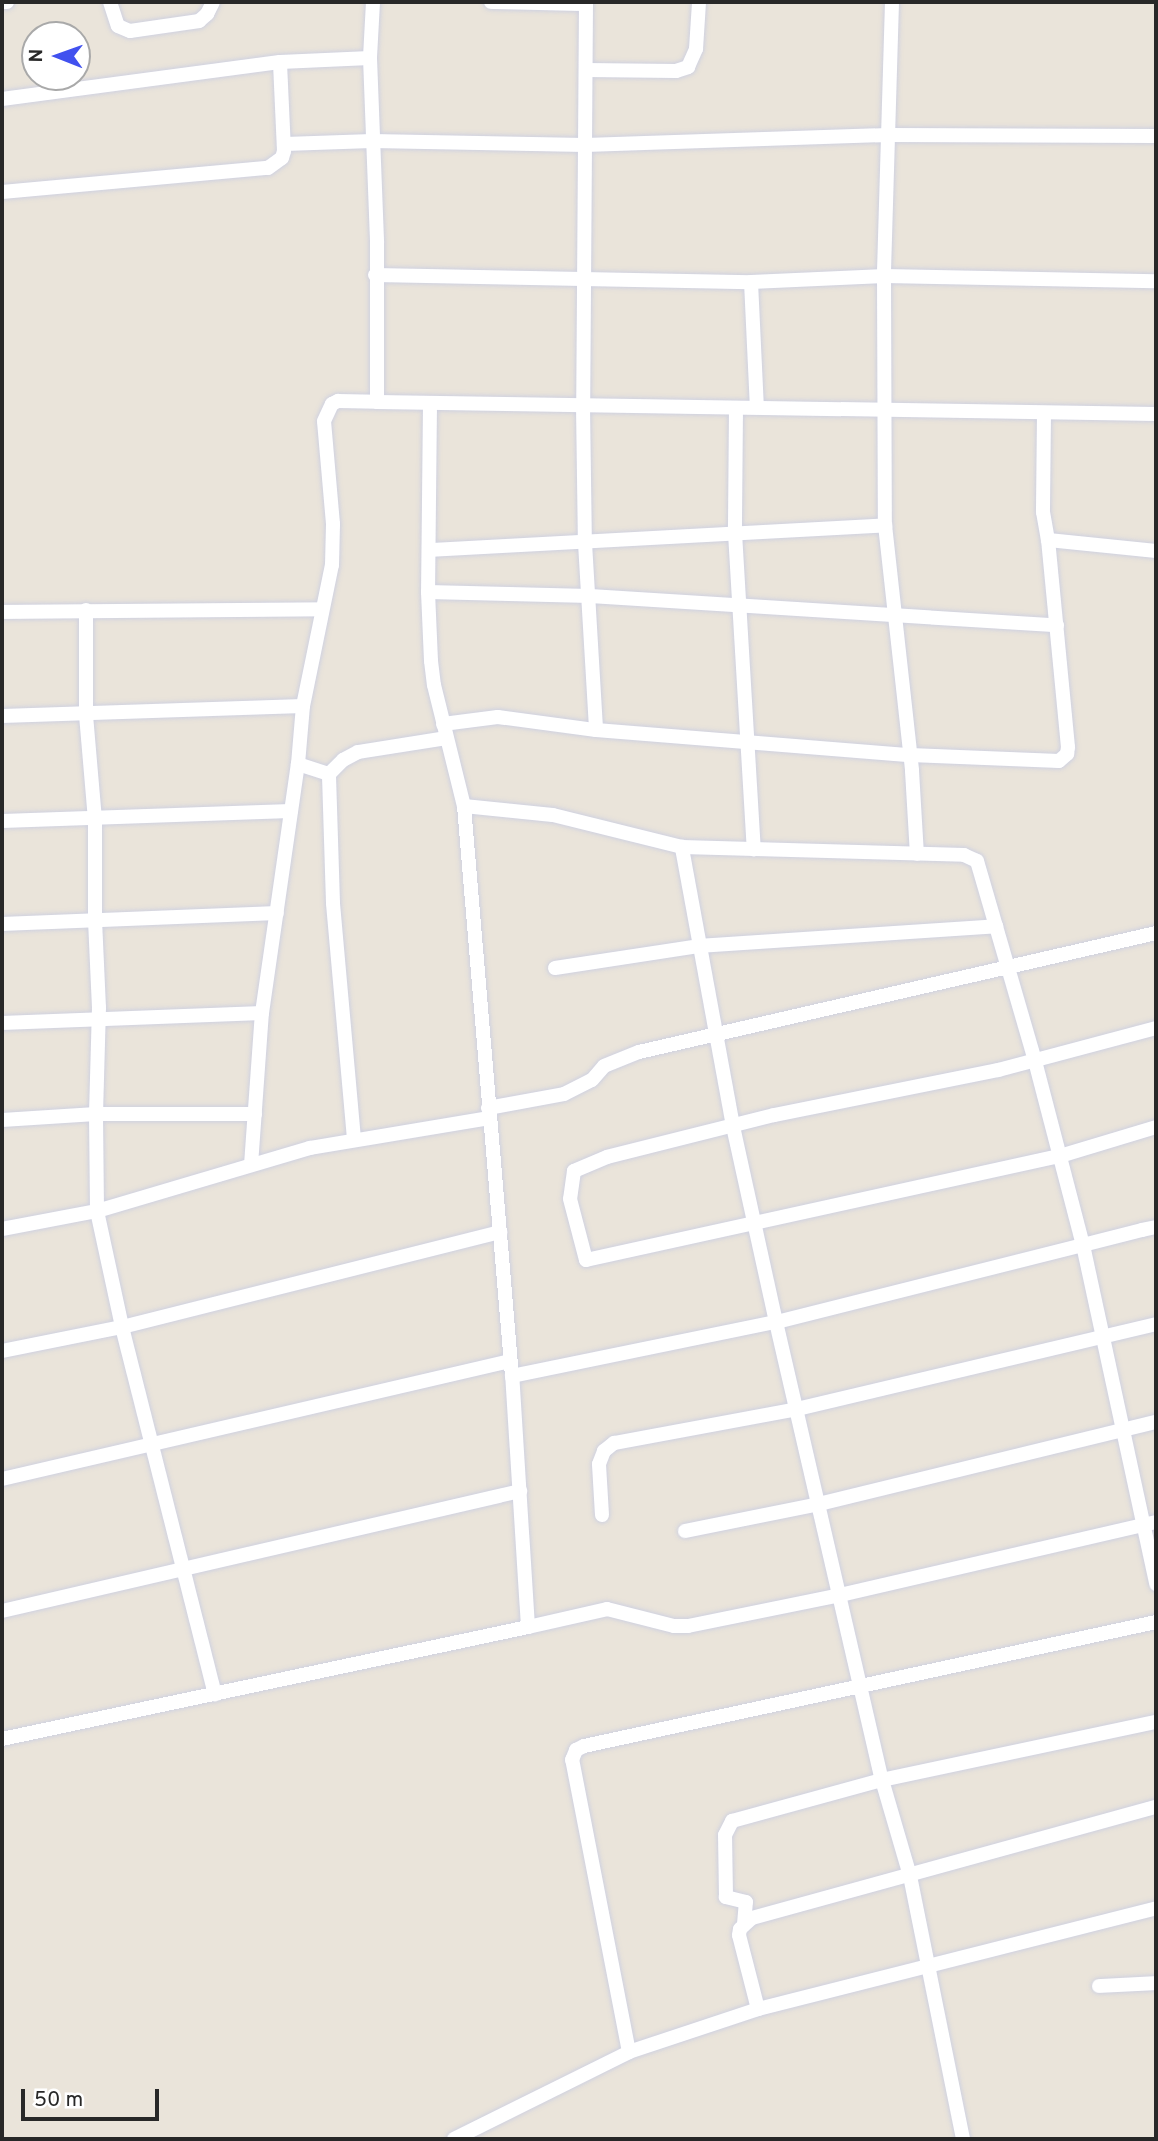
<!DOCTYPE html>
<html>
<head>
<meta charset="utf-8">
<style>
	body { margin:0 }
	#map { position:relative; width:1158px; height:2141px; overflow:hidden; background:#eae4da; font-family:Overpass,sans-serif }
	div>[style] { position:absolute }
	.roads { filter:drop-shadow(0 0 2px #cfd1e0) drop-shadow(0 0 2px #cfd1e0) }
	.street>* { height:14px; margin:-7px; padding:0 7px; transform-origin:7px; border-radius:7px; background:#fff }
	span { translate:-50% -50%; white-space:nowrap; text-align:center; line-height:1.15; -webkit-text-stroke:7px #fff; paint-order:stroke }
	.frame { position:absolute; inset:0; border:4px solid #282828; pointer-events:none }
	.north { position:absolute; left:21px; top:21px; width:70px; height:70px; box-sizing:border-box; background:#fff; border:2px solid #a9a9a9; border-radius:50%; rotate:271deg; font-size:19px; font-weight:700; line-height:28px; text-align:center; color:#282828 }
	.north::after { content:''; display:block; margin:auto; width:24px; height:32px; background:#4151ef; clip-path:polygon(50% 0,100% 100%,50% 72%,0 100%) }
	.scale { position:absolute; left:21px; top:2089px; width:138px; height:32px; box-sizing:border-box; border:4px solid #282828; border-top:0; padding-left:9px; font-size:21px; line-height:24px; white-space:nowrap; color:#282828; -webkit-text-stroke:5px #fff; paint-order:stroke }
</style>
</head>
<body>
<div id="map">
	<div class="roads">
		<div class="street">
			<i style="left:2px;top:2px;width:5px"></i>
			<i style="left:110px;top:2px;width:25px;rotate:72deg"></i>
			<i style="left:118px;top:26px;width:13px;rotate:23deg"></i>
			<i style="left:130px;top:31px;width:70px;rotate:-8.2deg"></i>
			<i style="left:199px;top:21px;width:11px;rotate:-41deg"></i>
			<i style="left:207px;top:14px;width:13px;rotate:-63deg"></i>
			<i style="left:373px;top:2px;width:56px;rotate:93.1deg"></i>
			<i style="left:370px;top:58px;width:185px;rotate:87.8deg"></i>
			<i style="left:377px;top:243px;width:159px;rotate:90deg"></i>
			<i style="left:491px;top:2px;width:95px;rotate:1.2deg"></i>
			<i style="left:586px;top:2px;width:404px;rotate:90.4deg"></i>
			<i style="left:583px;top:406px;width:137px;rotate:89.2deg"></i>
			<i style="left:585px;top:543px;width:187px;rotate:86.6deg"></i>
			<i style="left:892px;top:2px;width:274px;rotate:91.7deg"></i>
			<i style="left:884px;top:276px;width:249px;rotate:89.8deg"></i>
			<i style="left:885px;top:525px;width:247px;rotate:83.7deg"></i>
			<i style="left:912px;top:771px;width:83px;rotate:86.6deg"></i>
			<i style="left:586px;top:70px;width:90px;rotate:0.6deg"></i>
			<i style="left:676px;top:71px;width:13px;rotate:-18deg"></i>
			<i style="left:688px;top:67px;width:20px;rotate:-66deg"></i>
			<i style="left:696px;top:49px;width:47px;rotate:-86.3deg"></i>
			<i style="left:2px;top:99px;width:280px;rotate:-7.6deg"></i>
			<i style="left:280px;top:62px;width:90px;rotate:-2.5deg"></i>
			<i style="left:285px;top:144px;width:87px;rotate:-2deg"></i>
			<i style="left:372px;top:141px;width:213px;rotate:1.1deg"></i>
			<i style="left:585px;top:145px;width:303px;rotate:-1.9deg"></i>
			<i style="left:888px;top:135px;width:268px;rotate:0.2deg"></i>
			<i style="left:2px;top:192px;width:267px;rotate:-5.2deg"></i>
			<i style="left:268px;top:168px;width:17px;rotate:-36deg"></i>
			<i style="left:282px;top:158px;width:7px;rotate:-74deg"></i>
			<i style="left:284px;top:151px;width:89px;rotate:-92.6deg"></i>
			<i style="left:375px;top:275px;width:376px;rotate:1.1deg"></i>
			<i style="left:751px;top:282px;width:133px;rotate:-2.6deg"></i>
			<i style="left:884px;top:276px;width:272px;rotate:1.1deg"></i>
			<i style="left:751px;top:282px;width:125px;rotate:87.3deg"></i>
			<i style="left:430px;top:404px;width:188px;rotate:90.6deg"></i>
			<i style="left:428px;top:592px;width:69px;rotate:87.5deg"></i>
			<i style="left:431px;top:661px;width:24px;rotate:83deg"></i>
			<i style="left:434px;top:685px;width:125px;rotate:76.1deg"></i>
			<i style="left:464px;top:806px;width:572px;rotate:85.19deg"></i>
			<i style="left:736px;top:408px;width:125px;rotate:90.5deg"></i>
			<i style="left:735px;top:533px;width:317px;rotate:86.6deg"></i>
			<i style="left:1044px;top:413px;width:99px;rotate:90.6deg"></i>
			<i style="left:1043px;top:512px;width:28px;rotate:80deg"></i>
			<i style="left:430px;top:550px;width:456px;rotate:-3.1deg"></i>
			<i style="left:428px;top:592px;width:162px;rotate:1.4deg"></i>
			<i style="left:590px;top:596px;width:468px;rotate:3.6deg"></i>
			<i style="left:86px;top:610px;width:105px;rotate:90deg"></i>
			<i style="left:86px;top:715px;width:105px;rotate:85.1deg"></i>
			<i style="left:95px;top:820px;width:100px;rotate:90deg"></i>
			<i style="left:95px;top:920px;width:87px;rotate:87.4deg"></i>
			<i style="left:99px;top:1007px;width:107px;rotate:91.6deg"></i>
			<i style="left:96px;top:1114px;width:97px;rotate:89.4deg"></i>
			<i style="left:97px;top:1211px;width:119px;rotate:77.8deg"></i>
			<i style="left:122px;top:1327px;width:379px;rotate:75.8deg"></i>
			<i style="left:2px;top:612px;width:320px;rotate:-0.5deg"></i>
			<i style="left:2px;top:716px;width:301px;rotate:-1.9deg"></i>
			<i style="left:443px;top:724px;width:55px;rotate:-7.3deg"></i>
			<i style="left:498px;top:717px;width:99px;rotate:7.6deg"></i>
			<i style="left:596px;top:730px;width:315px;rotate:4.6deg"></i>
			<i style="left:910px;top:755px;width:149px;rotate:2.3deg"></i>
			<i style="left:1059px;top:761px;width:11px;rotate:-41deg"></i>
			<i style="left:1067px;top:754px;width:7px;rotate:-82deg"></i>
			<i style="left:1068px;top:747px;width:208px;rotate:-95.5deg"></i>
			<i style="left:1048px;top:540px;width:109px;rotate:5.8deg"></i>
			<i style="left:298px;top:764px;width:33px;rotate:18deg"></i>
			<i style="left:464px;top:806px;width:89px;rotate:5.8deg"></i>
			<i style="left:553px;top:815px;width:133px;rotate:13.9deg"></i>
			<i style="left:2px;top:821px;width:289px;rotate:-2deg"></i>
			<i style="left:2px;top:924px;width:275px;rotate:-2.3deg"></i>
			<i style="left:555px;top:968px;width:145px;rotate:-8.7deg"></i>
			<i style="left:698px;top:946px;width:299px;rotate:-3.8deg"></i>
			<i style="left:2px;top:1023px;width:260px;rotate:-2.2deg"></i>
			<i style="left:1156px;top:1028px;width:163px;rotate:165.1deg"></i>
			<i style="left:998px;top:1070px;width:228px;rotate:168.6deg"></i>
			<i style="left:774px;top:1115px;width:172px;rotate:165.9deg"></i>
			<i style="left:607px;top:1157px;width:36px;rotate:157deg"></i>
			<i style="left:574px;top:1171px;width:28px;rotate:98deg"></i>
			<i style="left:570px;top:1199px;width:63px;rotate:75.3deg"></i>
			<i style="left:586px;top:1260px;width:485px;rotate:-12.4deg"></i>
			<i style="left:1060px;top:1156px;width:100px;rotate:-16.8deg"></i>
			<i style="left:488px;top:1108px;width:77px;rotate:-10.4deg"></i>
			<i style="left:564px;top:1094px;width:31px;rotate:-27deg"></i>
			<i style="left:592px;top:1080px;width:18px;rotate:-49deg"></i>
			<i style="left:604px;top:1066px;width:38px;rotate:-22deg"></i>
			<i style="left:639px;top:1052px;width:531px;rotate:-12.96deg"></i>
			<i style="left:2px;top:1120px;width:94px;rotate:-3.7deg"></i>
			<i style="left:96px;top:1114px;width:159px"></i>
			<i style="left:354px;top:1139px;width:237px;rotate:-95.1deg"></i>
			<i style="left:333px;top:903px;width:129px;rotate:-91.8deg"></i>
			<i style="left:329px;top:774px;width:20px;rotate:-45deg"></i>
			<i style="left:343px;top:760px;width:17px;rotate:-28deg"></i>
			<i style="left:358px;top:752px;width:89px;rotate:-9deg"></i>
			<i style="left:251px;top:1165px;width:152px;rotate:-85.9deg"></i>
			<i style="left:262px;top:1013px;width:252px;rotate:-81.8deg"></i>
			<i style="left:298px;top:764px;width:58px;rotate:-85.1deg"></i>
			<i style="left:303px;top:706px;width:144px;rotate:-78.4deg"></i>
			<i style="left:332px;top:565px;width:41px;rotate:-88.6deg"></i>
			<i style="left:333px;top:524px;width:103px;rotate:-95deg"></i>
			<i style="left:324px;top:421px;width:19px;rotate:-65deg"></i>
			<i style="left:332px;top:404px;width:7px;rotate:-27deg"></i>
			<i style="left:338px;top:401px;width:39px;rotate:1deg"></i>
			<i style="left:377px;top:402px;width:779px;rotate:0.88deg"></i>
			<i style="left:1156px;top:1227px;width:14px;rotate:168deg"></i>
			<i style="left:1142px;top:1230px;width:61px;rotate:165.7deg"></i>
			<i style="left:1083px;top:1245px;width:317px;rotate:165.9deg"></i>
			<i style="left:776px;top:1322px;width:201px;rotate:-102.4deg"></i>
			<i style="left:733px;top:1126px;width:284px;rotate:-100.4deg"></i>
			<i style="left:682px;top:847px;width:282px;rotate:1.6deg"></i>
			<i style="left:964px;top:855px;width:14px;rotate:25deg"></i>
			<i style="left:977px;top:861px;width:208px;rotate:73.8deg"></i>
			<i style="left:1035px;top:1061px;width:190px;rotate:75.4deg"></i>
			<i style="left:1083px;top:1245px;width:347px;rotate:77.8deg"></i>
			<i style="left:2px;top:1229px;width:97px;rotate:-10.7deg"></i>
			<i style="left:97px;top:1211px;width:222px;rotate:-16.5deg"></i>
			<i style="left:310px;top:1148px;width:181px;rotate:-9.5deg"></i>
			<i style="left:2px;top:1351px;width:122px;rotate:-11.3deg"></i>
			<i style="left:122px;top:1327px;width:390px;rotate:-14.1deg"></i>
			<i style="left:2px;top:1479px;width:522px;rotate:-13.08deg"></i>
			<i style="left:602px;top:1515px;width:51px;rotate:-93.4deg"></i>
			<i style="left:599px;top:1464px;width:14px;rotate:-69deg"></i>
			<i style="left:604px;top:1451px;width:13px;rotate:-39deg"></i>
			<i style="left:614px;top:1443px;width:186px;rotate:-10.5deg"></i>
			<i style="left:797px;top:1409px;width:369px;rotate:-13.3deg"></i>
			<i style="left:685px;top:1531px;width:137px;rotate:-11.4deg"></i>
			<i style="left:819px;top:1504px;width:347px;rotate:-13.7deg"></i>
			<i style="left:2px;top:1611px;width:532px;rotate:-13.04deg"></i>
			<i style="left:528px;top:1627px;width:81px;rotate:-12.8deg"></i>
			<i style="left:607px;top:1609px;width:69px;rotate:14.2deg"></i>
			<i style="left:674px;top:1626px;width:14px"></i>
			<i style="left:688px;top:1626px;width:155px;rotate:-11.5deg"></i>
			<i style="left:840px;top:1595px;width:324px;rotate:-13deg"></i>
			<i style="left:2px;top:1739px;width:538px;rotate:-12.02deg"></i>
			<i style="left:528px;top:1627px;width:252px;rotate:-93.6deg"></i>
			<i style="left:512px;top:1376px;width:269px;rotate:-11.6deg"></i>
			<i style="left:776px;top:1322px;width:470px;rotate:77deg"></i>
			<i style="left:882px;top:1780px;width:100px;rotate:73.7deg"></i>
			<i style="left:910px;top:1876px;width:268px;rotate:78.6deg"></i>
			<i style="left:744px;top:1924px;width:22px;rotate:-85deg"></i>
			<i style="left:746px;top:1902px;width:21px;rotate:-166deg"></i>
			<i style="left:726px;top:1897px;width:62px;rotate:-90.9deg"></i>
			<i style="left:725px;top:1835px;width:16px;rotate:-63deg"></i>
			<i style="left:732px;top:1821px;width:156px;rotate:-15.3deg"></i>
			<i style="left:882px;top:1780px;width:280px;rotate:-12deg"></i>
			<i style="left:1099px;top:1986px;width:57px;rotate:-3deg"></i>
			<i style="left:758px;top:2009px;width:76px;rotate:-104.4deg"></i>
			<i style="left:739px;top:1935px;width:6px;rotate:-81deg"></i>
			<i style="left:740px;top:1929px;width:16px;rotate:-43deg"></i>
			<i style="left:752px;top:1918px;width:419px;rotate:-15.4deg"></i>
			<i style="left:629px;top:2052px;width:298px;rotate:-101deg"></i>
			<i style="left:572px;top:1760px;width:11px;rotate:-68deg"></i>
			<i style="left:576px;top:1750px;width:9px;rotate:-27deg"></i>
			<i style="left:584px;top:1746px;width:585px;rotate:-12.23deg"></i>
			<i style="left:454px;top:2139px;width:195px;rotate:-26.4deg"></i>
			<i style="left:629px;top:2052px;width:136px;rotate:-18.4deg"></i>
			<i style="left:758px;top:2009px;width:411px;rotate:-14.2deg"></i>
		</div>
	</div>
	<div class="frame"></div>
	<div class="north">N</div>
	<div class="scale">50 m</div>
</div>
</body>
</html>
